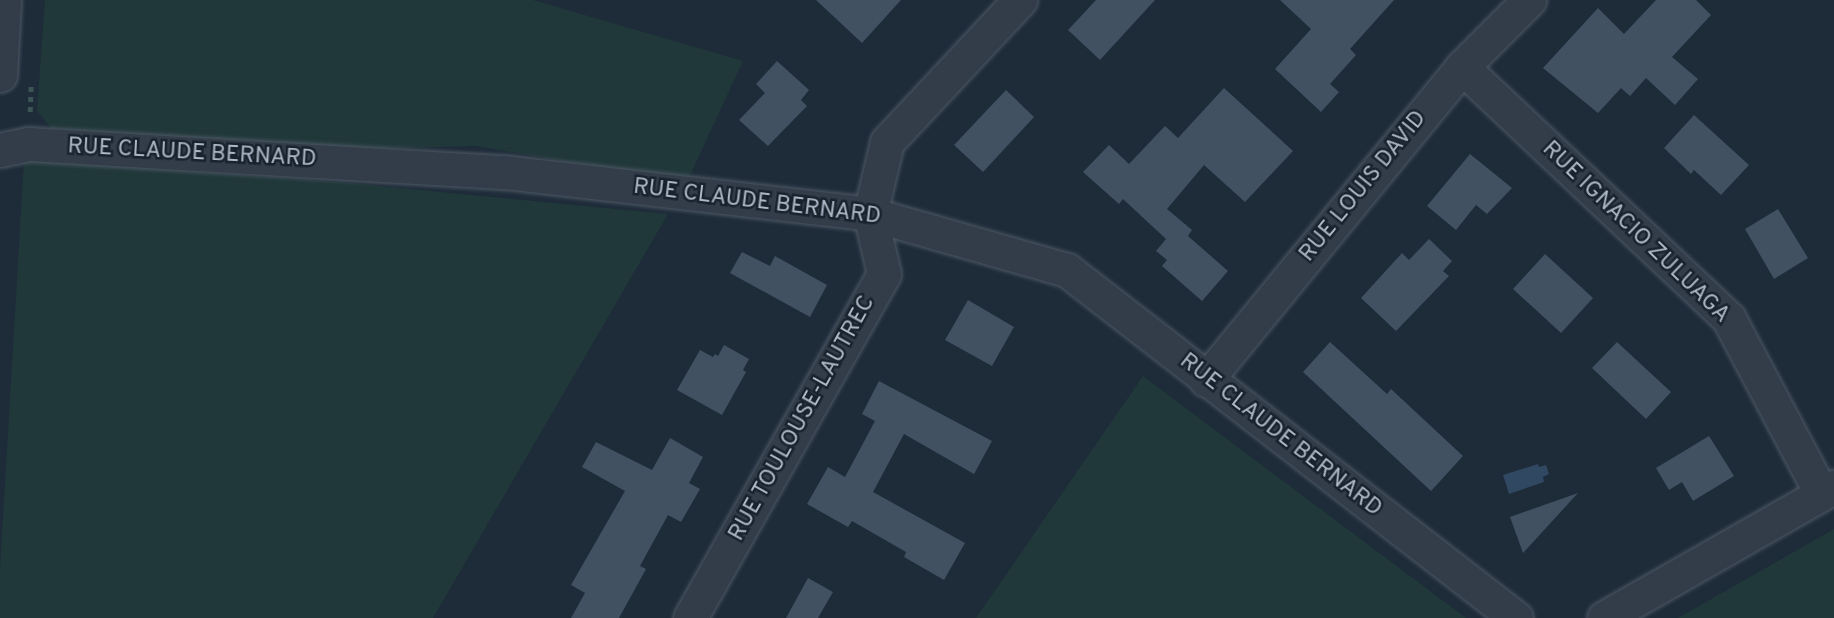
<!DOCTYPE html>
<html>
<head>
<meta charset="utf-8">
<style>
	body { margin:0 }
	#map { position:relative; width:1834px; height:618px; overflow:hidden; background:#1e2b39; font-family:Overpass,sans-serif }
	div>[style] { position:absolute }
	.green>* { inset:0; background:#20383a }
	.water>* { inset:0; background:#304861 }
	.building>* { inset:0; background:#415161 }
	.path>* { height:4.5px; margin-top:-2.25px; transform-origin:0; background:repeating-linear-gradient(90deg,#3b5454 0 5px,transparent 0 10px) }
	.roads { filter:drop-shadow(0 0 2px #4d5864) drop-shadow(0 0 2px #4d5864) }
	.minor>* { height:33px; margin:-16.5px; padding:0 16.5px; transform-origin:16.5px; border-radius:16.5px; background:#323d49 }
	span { translate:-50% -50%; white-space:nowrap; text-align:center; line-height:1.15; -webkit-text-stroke:5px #18222d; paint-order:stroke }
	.street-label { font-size:23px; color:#acb8c6 }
</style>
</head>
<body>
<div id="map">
	<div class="green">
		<i style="clip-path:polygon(45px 0,533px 0,743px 61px,687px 182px,476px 146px,304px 151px,51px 128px,37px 111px)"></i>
		<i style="clip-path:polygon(24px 160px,339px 182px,668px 214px,433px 618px,0 618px,0 568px)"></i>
		<i style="clip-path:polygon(1143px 376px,1466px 618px,976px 618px)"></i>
		<i style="clip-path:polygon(1834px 529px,1834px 618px,1678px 618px)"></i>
	</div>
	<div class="water">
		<i style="clip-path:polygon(1538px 464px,1539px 467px,1546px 465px,1549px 474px,1543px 477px,1544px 482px,1509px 494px,1503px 475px)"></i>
	</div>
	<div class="building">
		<i style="clip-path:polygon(816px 0,901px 0,862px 43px)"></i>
		<i style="clip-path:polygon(1096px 0,1155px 0,1100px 60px,1068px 30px)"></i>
		<i style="clip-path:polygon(1280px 0,1394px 0,1350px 49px,1356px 55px,1330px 84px,1339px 92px,1321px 112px,1275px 69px,1311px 29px)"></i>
		<i style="clip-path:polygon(1656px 0,1696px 0,1711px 15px,1672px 57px,1698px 79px,1675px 105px,1646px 78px,1630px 96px,1621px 88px,1598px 113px,1543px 68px,1598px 8px,1624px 34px)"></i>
		<i style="clip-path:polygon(777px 61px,809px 90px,801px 100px,807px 106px,768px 146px,739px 120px,765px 93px,756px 84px)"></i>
		<i style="clip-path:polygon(1224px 88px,1293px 151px,1245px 202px,1204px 165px,1167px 209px,1192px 230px,1188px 236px,1228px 271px,1202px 301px,1162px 266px,1167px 260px,1156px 251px,1166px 239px,1123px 199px,1119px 204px,1083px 172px,1109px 145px,1129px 164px,1165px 126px,1178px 138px)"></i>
		<i style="clip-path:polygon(1006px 90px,1034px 117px,983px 172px,954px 145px)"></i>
		<i style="clip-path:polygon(1694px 115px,1749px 165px,1721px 195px,1694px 170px,1691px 174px,1664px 148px)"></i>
		<i style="clip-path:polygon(1470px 154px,1512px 188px,1487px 214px,1476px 205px,1456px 230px,1427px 206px)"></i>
		<i style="clip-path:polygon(1778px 209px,1808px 258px,1774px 279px,1745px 229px)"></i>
		<i style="clip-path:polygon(1429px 239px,1452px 261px,1443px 271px,1449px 276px,1396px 331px,1361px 298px,1402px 253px,1409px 260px)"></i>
		<i style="clip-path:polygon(742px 252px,770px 266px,775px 256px,827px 285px,810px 317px,730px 273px)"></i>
		<i style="clip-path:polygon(1545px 254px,1593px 298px,1561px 333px,1513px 289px)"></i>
		<i style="clip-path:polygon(968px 300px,1014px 327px,992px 366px,945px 340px)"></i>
		<i style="clip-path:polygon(1330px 342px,1387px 394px,1391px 389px,1463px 456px,1431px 491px,1303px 372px)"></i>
		<i style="clip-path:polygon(1617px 342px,1671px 392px,1646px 419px,1592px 368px)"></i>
		<i style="clip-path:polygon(724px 345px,749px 359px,743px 370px,746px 372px,722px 415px,677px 390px,700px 350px,713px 357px,715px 354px,718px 356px)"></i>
		<i style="clip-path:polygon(879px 381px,992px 441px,974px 474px,904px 434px,873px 492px,965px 543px,944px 580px,904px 557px,906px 552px,852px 521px,848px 527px,807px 504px,828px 467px,845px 477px,875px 421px,862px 414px)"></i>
		<i style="clip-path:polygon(1709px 436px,1734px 476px,1693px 501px,1682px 482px,1669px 490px,1656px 468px)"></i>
		<i style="clip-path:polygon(670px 438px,703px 457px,689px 483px,700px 489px,681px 522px,668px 515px,640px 566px,646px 569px,619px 618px,571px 618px,585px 593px,571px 585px,625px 491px,582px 467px,596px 442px,652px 470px)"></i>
		<i style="clip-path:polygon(1578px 493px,1523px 553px,1510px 517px)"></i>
		<i style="clip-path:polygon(808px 578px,833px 592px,818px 618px,786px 618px)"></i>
	</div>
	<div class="path">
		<i style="left:30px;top:112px;width:27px;rotate:-88deg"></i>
	</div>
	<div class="roads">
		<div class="minor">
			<i style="left:1462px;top:67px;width:367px;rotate:43.3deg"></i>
			<i style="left:1729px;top:319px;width:197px;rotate:62.1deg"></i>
			<i style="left:0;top:75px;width:75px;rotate:-86.9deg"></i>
			<i style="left:0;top:150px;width:30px;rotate:-12deg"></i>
			<i style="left:29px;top:144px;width:476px;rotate:3.4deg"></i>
			<i style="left:504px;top:172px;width:368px;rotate:6.5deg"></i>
			<i style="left:870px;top:214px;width:205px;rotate:15.9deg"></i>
			<i style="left:1067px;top:270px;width:568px;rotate:37.78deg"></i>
			<i style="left:1206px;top:380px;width:404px;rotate:-50.7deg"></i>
			<i style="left:1462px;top:67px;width:95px;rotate:-45deg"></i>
			<i style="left:690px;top:618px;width:395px;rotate:-60.6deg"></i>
			<i style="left:884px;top:274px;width:62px;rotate:-103.1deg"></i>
			<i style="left:870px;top:214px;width:74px;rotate:-76.7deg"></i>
			<i style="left:887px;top:142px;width:195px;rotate:-46.9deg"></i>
			<i style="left:1604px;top:618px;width:265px;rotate:-29.7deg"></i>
		</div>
	</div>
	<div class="street-label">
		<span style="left:192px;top:154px;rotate:3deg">RUE CLAUDE BERNARD</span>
		<span style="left:1364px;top:187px;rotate:-51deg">RUE LOUIS DAVID</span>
		<span style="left:757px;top:203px;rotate:7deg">RUE CLAUDE BERNARD</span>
		<span style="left:1635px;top:233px;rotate:44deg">RUE IGNACIO ZULUAGA</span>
		<span style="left:803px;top:419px;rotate:-61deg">RUE TOULOUSE-LAUTREC</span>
		<span style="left:1280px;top:436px;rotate:38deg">RUE CLAUDE BERNARD</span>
	</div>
</div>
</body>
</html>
